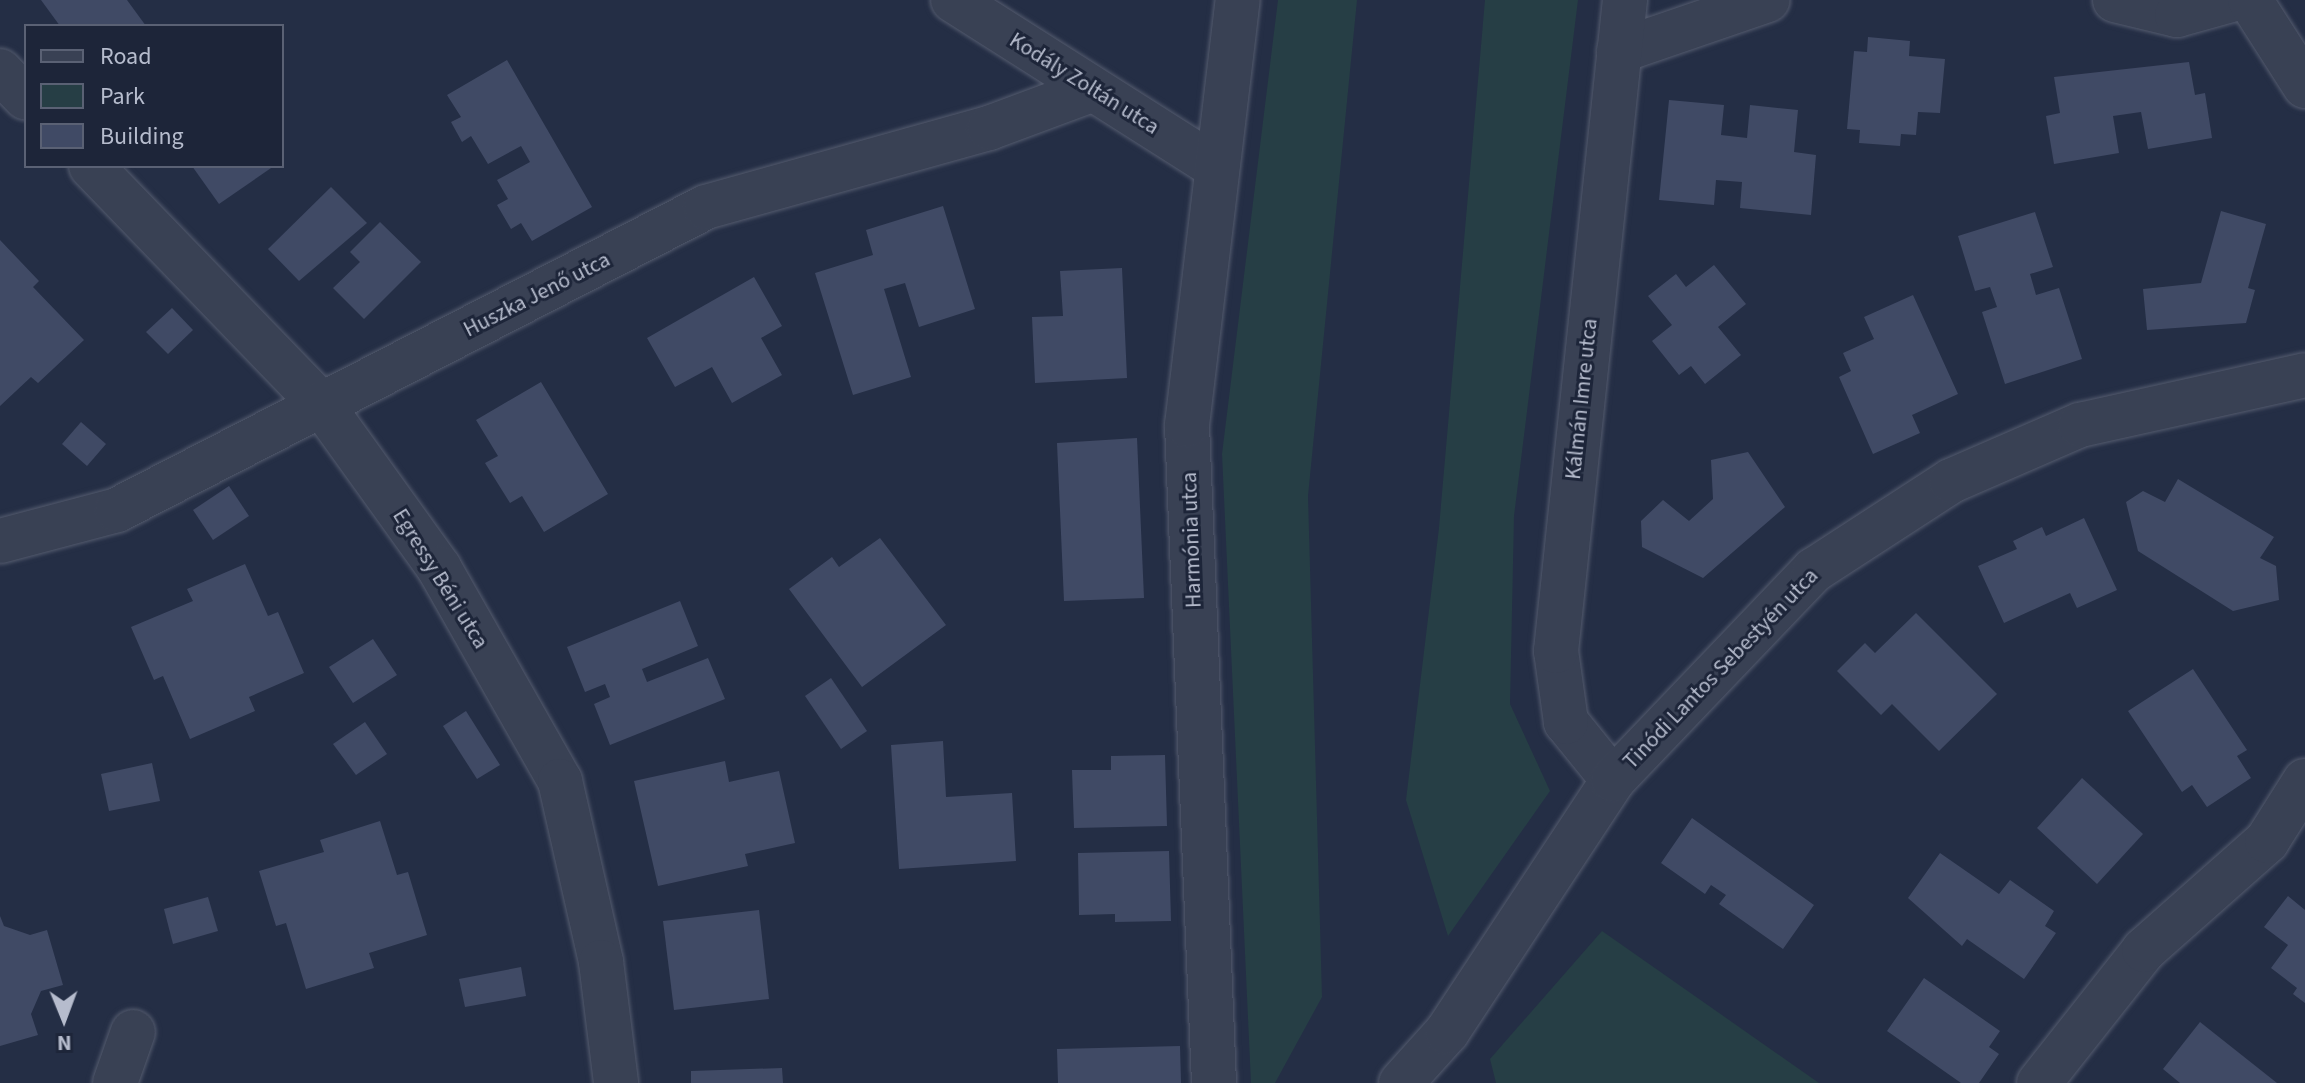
<!DOCTYPE html>
<html>
<head>
<meta charset="utf-8">
<style>
	body { margin:0 }
	#map { position:relative; width:2305px; height:1083px; overflow:hidden; background:#242e45; font-family:"Source Sans 3",sans-serif }
	div>[style] { position:absolute }
	.green>* { inset:0; background:#263e45 }
	.building>* { inset:0; background:#404a65 }
	.roads { filter:drop-shadow(0 0 2px #545b6e) drop-shadow(0 0 2px #545b6e) }
	.minor>* { height:44px; margin:-22px; padding:0 22px; transform-origin:22px; border-radius:22px; background:#394154 }
	span { translate:-50% -50%; white-space:nowrap; text-align:center; line-height:1.15; -webkit-text-stroke:6px #1d2539; paint-order:stroke }
	.street-label { font-size:22px; color:#b6bccd }
	.legend { position:absolute; left:24px; top:24px; width:260px; height:144px; box-sizing:border-box; background:#1d2539; border:2px solid #5a6174; margin:0; padding:10px 14px; list-style:none; font-size:24px; color:#b6bccd }
	.legend li { display:flex; align-items:center; gap:16px; height:40px }
	.legend b { width:40px; border:2px solid #5a6174 }
	.north { position:absolute; left:24px; top:979px; width:80px; height:80px; -webkit-text-stroke:6px #1d2539; paint-order:stroke; rotate:179deg; font-size:22px; font-weight:700; line-height:32px; text-align:center; color:#b6bccd }
	.north::after { content:''; display:block; margin:auto; width:28px; height:36px; background:#b6bccd; clip-path:polygon(50% 0,100% 100%,50% 72%,0 100%) }
</style>
</head>
<body>
<div id="map">
	<div class="green">
		<i style="clip-path:polygon(1278px 0,1357px 0,1308px 496px,1322px 997px,1275px 1083px,1251px 1083px,1222px 454px)"></i>
		<i style="clip-path:polygon(1485px 0,1578px 0,1514px 516px,1510px 704px,1550px 791px,1448px 936px,1406px 800px,1439px 528px)"></i>
		<i style="clip-path:polygon(1602px 931px,1819px 1083px,1496px 1083px,1490px 1059px)"></i>
	</div>
	<div class="building">
		<i style="clip-path:polygon(41px 0,127px 0,146px 26px,60px 26px)"></i>
		<i style="clip-path:polygon(1868px 37px,1910px 41px,1909px 56px,1945px 59px,1940px 113px,1918px 112px,1916px 135px,1901px 134px,1900px 146px,1859px 143px,1860px 130px,1847px 129px,1854px 51px,1867px 52px)"></i>
		<i style="clip-path:polygon(507px 60px,592px 207px,532px 241px,521px 223px,511px 229px,497px 205px,508px 199px,497px 180px,530px 162px,521px 146px,488px 164px,471px 136px,462px 142px,451px 122px,461px 117px,447px 95px)"></i>
		<i style="clip-path:polygon(2189px 62px,2195px 95px,2205px 93px,2212px 138px,2148px 149px,2141px 112px,2113px 116px,2119px 153px,2054px 164px,2046px 116px,2060px 113px,2054px 77px)"></i>
		<i style="clip-path:polygon(1669px 100px,1724px 105px,1721px 135px,1747px 138px,1750px 105px,1798px 110px,1794px 152px,1816px 155px,1811px 215px,1740px 208px,1742px 182px,1716px 180px,1714px 205px,1659px 200px)"></i>
		<i style="clip-path:polygon(192px 166px,274px 166px,219px 204px)"></i>
		<i style="clip-path:polygon(331px 187px,367px 223px,299px 281px,268px 249px)"></i>
		<i style="clip-path:polygon(943px 206px,975px 309px,919px 327px,905px 283px,884px 289px,911px 377px,853px 395px,815px 273px,873px 255px,866px 230px)"></i>
		<i style="clip-path:polygon(2221px 211px,2266px 224px,2248px 288px,2255px 290px,2246px 323px,2147px 330px,2143px 289px,2201px 283px)"></i>
		<i style="clip-path:polygon(2035px 212px,2053px 267px,2030px 274px,2036px 295px,2059px 288px,2082px 359px,2005px 384px,1982px 312px,1997px 307px,1990px 287px,1975px 291px,1958px 236px)"></i>
		<i style="clip-path:polygon(380px 222px,421px 262px,364px 319px,333px 288px,360px 262px,350px 252px)"></i>
		<i style="clip-path:polygon(0 240px,39px 281px,33px 287px,84px 340px,38px 383px,31px 377px,0 406px)"></i>
		<i style="clip-path:polygon(1714px 265px,1746px 304px,1718px 327px,1741px 355px,1705px 384px,1691px 366px,1679px 375px,1652px 341px,1672px 325px,1648px 296px,1676px 274px,1686px 287px)"></i>
		<i style="clip-path:polygon(1122px 268px,1127px 378px,1035px 383px,1032px 317px,1063px 316px,1060px 271px)"></i>
		<i style="clip-path:polygon(754px 277px,782px 326px,761px 338px,782px 375px,732px 403px,712px 367px,675px 387px,647px 338px)"></i>
		<i style="clip-path:polygon(1913px 295px,1958px 394px,1912px 415px,1920px 433px,1873px 454px,1839px 377px,1851px 371px,1843px 353px,1874px 339px,1864px 317px)"></i>
		<i style="clip-path:polygon(172px 308px,193px 330px,168px 354px,146px 332px)"></i>
		<i style="clip-path:polygon(541px 382px,608px 494px,544px 532px,522px 496px,510px 503px,485px 463px,498px 456px,476px 420px)"></i>
		<i style="clip-path:polygon(81px 422px,106px 444px,87px 466px,62px 444px)"></i>
		<i style="clip-path:polygon(1137px 438px,1144px 598px,1064px 601px,1057px 443px)"></i>
		<i style="clip-path:polygon(1748px 452px,1785px 507px,1703px 578px,1642px 547px,1641px 521px,1663px 500px,1689px 521px,1713px 499px,1711px 460px)"></i>
		<i style="clip-path:polygon(2178px 479px,2274px 537px,2260px 558px,2276px 566px,2279px 600px,2233px 611px,2138px 551px,2126px 502px,2143px 491px,2165px 502px)"></i>
		<i style="clip-path:polygon(229px 486px,249px 516px,213px 540px,193px 510px)"></i>
		<i style="clip-path:polygon(2084px 518px,2117px 590px,2077px 608px,2070px 593px,2004px 623px,1978px 566px,2017px 549px,2013px 541px,2042px 527px,2046px 536px)"></i>
		<i style="clip-path:polygon(880px 538px,946px 625px,862px 687px,789px 589px,832px 557px,839px 567px)"></i>
		<i style="clip-path:polygon(245px 564px,268px 616px,278px 612px,304px 673px,249px 697px,255px 711px,190px 739px,163px 676px,154px 680px,131px 627px,193px 601px,187px 589px)"></i>
		<i style="clip-path:polygon(680px 601px,698px 646px,642px 669px,647px 682px,708px 658px,725px 699px,610px 745px,594px 704px,610px 697px,605px 684px,585px 692px,567px 647px)"></i>
		<i style="clip-path:polygon(1916px 613px,1997px 694px,1939px 751px,1892px 704px,1881px 715px,1837px 671px,1865px 643px,1875px 653px)"></i>
		<i style="clip-path:polygon(373px 639px,397px 675px,353px 703px,329px 667px)"></i>
		<i style="clip-path:polygon(2193px 669px,2247px 750px,2237px 756px,2251px 778px,2207px 807px,2192px 785px,2182px 792px,2128px 711px)"></i>
		<i style="clip-path:polygon(831px 678px,867px 731px,841px 749px,805px 696px)"></i>
		<i style="clip-path:polygon(466px 711px,500px 765px,477px 779px,443px 726px)"></i>
		<i style="clip-path:polygon(365px 722px,387px 754px,356px 775px,333px 744px)"></i>
		<i style="clip-path:polygon(943px 741px,946px 797px,1012px 793px,1016px 861px,899px 869px,891px 745px)"></i>
		<i style="clip-path:polygon(1165px 755px,1167px 826px,1074px 828px,1072px 770px,1111px 770px,1111px 756px)"></i>
		<i style="clip-path:polygon(725px 761px,729px 782px,779px 771px,795px 843px,745px 854px,748px 866px,658px 886px,634px 781px)"></i>
		<i style="clip-path:polygon(152px 763px,160px 801px,109px 811px,101px 774px)"></i>
		<i style="clip-path:polygon(2082px 778px,2143px 834px,2097px 884px,2037px 828px)"></i>
		<i style="clip-path:polygon(1692px 818px,1814px 905px,1783px 949px,1719px 904px,1726px 895px,1711px 885px,1705px 894px,1661px 863px)"></i>
		<i style="clip-path:polygon(380px 821px,397px 875px,408px 872px,427px 935px,369px 953px,374px 968px,306px 989px,286px 923px,276px 926px,259px 871px,324px 852px,320px 840px)"></i>
		<i style="clip-path:polygon(1169px 851px,1171px 921px,1115px 922px,1115px 914px,1079px 915px,1078px 853px)"></i>
		<i style="clip-path:polygon(1940px 853px,1999px 894px,2010px 880px,2054px 911px,2045px 926px,2056px 933px,2024px 979px,1967px 939px,1962px 946px,1908px 898px)"></i>
		<i style="clip-path:polygon(2288px 896px,2305px 910px,2305px 1003px,2293px 994px,2297px 988px,2271px 968px,2288px 945px,2264px 927px)"></i>
		<i style="clip-path:polygon(208px 897px,218px 931px,173px 944px,164px 909px)"></i>
		<i style="clip-path:polygon(759px 910px,769px 999px,674px 1010px,663px 921px)"></i>
		<i style="clip-path:polygon(0 916px,4px 926px,30px 935px,47px 930px,63px 985px,41px 991px,31px 1014px,38px 1035px,0 1046px)"></i>
		<i style="clip-path:polygon(521px 967px,526px 996px,465px 1007px,459px 979px)"></i>
		<i style="clip-path:polygon(1924px 978px,2000px 1031px,1989px 1047px,1999px 1054px,1979px 1083px,1961px 1083px,1887px 1031px)"></i>
		<i style="clip-path:polygon(2200px 1022px,2277px 1083px,2180px 1083px,2163px 1069px)"></i>
		<i style="clip-path:polygon(1180px 1046px,1181px 1083px,1058px 1083px,1057px 1049px)"></i>
		<i style="clip-path:polygon(782px 1068px,783px 1083px,691px 1083px,691px 1071px)"></i>
	</div>
	<div class="roads">
		<div class="minor">
			<i style="left:953px;top:0;width:312px;rotate:32.4deg"></i>
			<i style="left:2115px;top:0;width:64px;rotate:13.6deg"></i>
			<i style="left:2177px;top:15px;width:56px;rotate:-15.5deg"></i>
			<i style="left:2250px;top:0;width:102px;rotate:57.4deg"></i>
			<i style="left:1619px;top:51px;width:157px;rotate:-18.9deg"></i>
			<i style="left:0;top:71px;width:37px;rotate:46deg"></i>
			<i style="left:91px;top:166px;width:332px;rotate:46deg"></i>
			<i style="left:322px;top:405px;width:201px;rotate:54.3deg"></i>
			<i style="left:439px;top:568px;width:245px;rotate:60.4deg"></i>
			<i style="left:560px;top:781px;width:186px;rotate:77.2deg"></i>
			<i style="left:601px;top:962px;width:122px;rotate:82.9deg"></i>
			<i style="left:0;top:541px;width:121px;rotate:-14.8deg"></i>
			<i style="left:117px;top:510px;width:662px;rotate:-27.22deg"></i>
			<i style="left:706px;top:207px;width:294px;rotate:-15.6deg"></i>
			<i style="left:989px;top:128px;width:109px;rotate:-20.4deg"></i>
			<i style="left:1613px;top:780px;width:75px;rotate:-129deg"></i>
			<i style="left:1566px;top:722px;width:72px;rotate:-98deg"></i>
			<i style="left:1556px;top:651px;width:655px;rotate:-83.95deg"></i>
			<i style="left:115px;top:1083px;width:54px;rotate:-70.6deg"></i>
			<i style="left:1214px;top:1083px;width:659px;rotate:-92.35deg"></i>
			<i style="left:1187px;top:425px;width:428px;rotate:-83.2deg"></i>
			<i style="left:1401px;top:1083px;width:69px;rotate:-48deg"></i>
			<i style="left:1447px;top:1032px;width:302px;rotate:-56.6deg"></i>
			<i style="left:1613px;top:780px;width:291px;rotate:-46.3deg"></i>
			<i style="left:1814px;top:570px;width:163px;rotate:-33deg"></i>
			<i style="left:1951px;top:481px;width:141px;rotate:-23.5deg"></i>
			<i style="left:2080px;top:425px;width:230px;rotate:-12.5deg"></i>
			<i style="left:2039px;top:1083px;width:169px;rotate:-51.7deg"></i>
			<i style="left:2144px;top:950px;width:164px;rotate:-41.5deg"></i>
			<i style="left:2267px;top:841px;width:71px;rotate:-57.7deg"></i>
		</div>
	</div>
	<div class="street-label">
		<span style="left:1084px;top:84px;rotate:32deg">Kodály Zoltán utca</span>
		<span style="left:537px;top:295px;rotate:-27deg">Huszka Jenő utca</span>
		<span style="left:1582px;top:399px;rotate:-84deg">Kálmán Imre utca</span>
		<span style="left:1192px;top:540px;rotate:-92deg">Harmónia utca</span>
		<span style="left:440px;top:579px;rotate:58deg">Egressy Béni utca</span>
		<span style="left:1721px;top:669px;rotate:-46deg">Tinódi Lantos Sebestyén utca</span>
	</div>
	<ul class="legend">
	<li><b style="height:10px;background:#394154"></b>Road</li>
	<li><b style="height:22px;background:#263e45"></b>Park</li>
	<li><b style="height:22px;background:#404a65"></b>Building</li>
	</ul>
	<div class="north">N</div>
</div>
</body>
</html>
